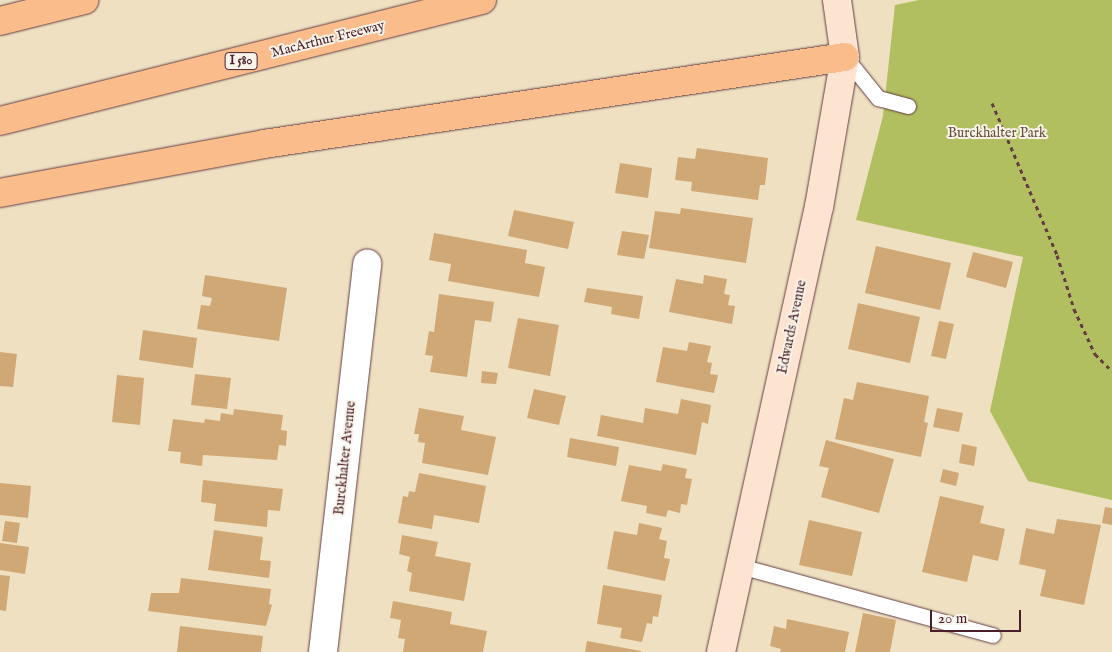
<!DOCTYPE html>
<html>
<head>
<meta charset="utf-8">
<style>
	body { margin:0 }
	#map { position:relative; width:1112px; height:652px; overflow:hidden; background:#efe0c2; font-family:"IM FELL English",serif }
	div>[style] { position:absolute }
	.green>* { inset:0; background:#b1bf61 }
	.building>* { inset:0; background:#d0a875 }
	.path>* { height:3px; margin-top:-1.5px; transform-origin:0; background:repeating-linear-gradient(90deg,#633c42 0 4px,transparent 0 8px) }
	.roads { filter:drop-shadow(0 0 1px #633c42) drop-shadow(0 0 1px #633c42) }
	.lane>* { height:15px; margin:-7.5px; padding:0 7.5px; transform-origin:7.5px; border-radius:7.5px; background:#fff }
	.street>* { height:28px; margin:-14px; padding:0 14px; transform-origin:14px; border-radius:14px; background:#fff }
	.secondary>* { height:28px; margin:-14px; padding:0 14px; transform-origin:14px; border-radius:14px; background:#fde4d0 }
	.highway>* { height:28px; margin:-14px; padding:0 14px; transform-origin:14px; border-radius:14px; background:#f9bc8a }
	span { translate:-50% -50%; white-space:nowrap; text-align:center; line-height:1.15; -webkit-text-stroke:4px #f7f3e8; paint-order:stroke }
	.shield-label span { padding:1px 4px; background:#f7f3e8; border:1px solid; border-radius:4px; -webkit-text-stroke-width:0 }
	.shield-label { font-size:12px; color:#4a1f2b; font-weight:700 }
	.street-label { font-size:14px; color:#4a1f2b }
	.park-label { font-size:14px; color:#694f3b }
	.scale { position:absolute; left:930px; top:610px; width:91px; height:22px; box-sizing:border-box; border:2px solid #4a1f2b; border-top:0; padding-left:6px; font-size:15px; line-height:18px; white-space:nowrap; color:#4a1f2b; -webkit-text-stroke:4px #f7f3e8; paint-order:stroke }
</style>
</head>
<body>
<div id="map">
	<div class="green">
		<i style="clip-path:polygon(919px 0,1112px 0,1112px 500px,1028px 481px,990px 411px,1023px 257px,856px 220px,883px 116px,895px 5px)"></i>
	</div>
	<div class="building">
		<i style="clip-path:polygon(697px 148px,768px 158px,765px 185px,760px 185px,758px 200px,691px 191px,692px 182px,675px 180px,678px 157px,695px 159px)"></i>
		<i style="clip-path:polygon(620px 163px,652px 168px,648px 198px,615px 193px)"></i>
		<i style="clip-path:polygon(681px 208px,753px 218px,746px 263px,649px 248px,655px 211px,680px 214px)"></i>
		<i style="clip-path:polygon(514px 210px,574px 222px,568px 249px,508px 236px)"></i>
		<i style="clip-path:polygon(622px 231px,649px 235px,644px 259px,617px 255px)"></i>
		<i style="clip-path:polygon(434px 233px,527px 250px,525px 263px,545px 267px,539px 297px,448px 281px,451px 264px,429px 260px)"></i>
		<i style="clip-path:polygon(876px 246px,951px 263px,940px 310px,865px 293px)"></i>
		<i style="clip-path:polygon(973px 252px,1013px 262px,1006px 288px,966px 277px)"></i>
		<i style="clip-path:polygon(205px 275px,287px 288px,279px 341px,197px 329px,201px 305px,210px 306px,212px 298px,202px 296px)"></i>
		<i style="clip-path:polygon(704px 275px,727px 279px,724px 294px,730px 295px,728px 305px,735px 306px,732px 324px,669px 312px,676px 279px,703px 284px)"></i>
		<i style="clip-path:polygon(587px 288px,643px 296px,639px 319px,611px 314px,612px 307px,584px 302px)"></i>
		<i style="clip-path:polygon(439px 294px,494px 302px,491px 322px,475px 320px,467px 377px,430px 372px,433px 356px,425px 355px,429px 331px,434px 332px)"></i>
		<i style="clip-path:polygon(858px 303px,920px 317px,910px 363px,848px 349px)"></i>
		<i style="clip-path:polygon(518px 318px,559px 325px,550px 376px,508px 368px)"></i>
		<i style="clip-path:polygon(939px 321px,954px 324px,946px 359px,931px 356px)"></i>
		<i style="clip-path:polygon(143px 330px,197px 338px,193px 368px,139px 360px)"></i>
		<i style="clip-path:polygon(689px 342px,711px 346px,707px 362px,712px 363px,710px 374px,718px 375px,714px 393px,656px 382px,663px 347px,687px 351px)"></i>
		<i style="clip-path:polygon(0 352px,17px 354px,13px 387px,0 386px)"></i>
		<i style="clip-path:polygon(482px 371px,498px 373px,496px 384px,481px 383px)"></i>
		<i style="clip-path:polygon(195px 374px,231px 378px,227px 409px,191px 405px)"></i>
		<i style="clip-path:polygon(117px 375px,144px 378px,140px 425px,112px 422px)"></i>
		<i style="clip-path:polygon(857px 382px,929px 396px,924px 422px,928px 423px,921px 457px,835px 439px,844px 398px,853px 400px)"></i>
		<i style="clip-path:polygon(534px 389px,566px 396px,559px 425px,527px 418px)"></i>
		<i style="clip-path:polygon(681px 399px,711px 405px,708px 424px,702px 422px,696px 455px,597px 436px,601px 415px,643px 423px,645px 408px,678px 414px)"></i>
		<i style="clip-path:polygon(419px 408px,464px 416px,461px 430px,496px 437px,488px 475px,422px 463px,425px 443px,418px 442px,419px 434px,414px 434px)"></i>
		<i style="clip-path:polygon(937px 408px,963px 413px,959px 432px,933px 427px)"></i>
		<i style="clip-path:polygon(234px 409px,283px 415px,281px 430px,287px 431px,286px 446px,279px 445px,277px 460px,203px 455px,202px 466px,180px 463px,181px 452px,168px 451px,173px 419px,204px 423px,205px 419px,220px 421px,221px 413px,233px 415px)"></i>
		<i style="clip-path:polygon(570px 438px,619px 447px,616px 466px,567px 457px)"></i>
		<i style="clip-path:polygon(826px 440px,894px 459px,879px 513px,821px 497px,829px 468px,819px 466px)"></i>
		<i style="clip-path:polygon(962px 444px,977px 447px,974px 466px,959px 463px)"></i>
		<i style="clip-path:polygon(663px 464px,687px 469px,685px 478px,692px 479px,687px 505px,681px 504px,680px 513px,668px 510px,666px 517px,646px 513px,647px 506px,621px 501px,629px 465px,661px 471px)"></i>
		<i style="clip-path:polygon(943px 469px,959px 473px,956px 486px,940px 482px)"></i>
		<i style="clip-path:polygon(419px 473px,486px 486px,479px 523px,434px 515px,432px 529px,398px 523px,403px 496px,408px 497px,409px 491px,415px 492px)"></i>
		<i style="clip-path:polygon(203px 480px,283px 489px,280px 511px,268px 510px,267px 527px,214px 521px,216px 504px,201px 502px)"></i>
		<i style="clip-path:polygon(0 483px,31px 486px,28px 518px,0 515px)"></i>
		<i style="clip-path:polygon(940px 496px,984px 506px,980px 523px,1005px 529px,998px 561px,973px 555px,967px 582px,922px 572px)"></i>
		<i style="clip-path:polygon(1105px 507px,1112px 508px,1112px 525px,1102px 523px)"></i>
		<i style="clip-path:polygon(1057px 519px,1101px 525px,1084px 605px,1040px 596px,1046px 570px,1019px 564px,1026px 528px,1054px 534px)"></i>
		<i style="clip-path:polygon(809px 520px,862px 532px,852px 576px,799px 565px)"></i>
		<i style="clip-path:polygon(5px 521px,20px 523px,17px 543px,2px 541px)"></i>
		<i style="clip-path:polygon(639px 523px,662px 528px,659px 539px,667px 541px,664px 558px,670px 559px,665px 581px,607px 569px,614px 531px,637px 535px)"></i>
		<i style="clip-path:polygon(214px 530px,263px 537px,260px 560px,271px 561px,269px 578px,208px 570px)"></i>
		<i style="clip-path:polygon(402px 535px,438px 542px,435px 556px,471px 563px,464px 601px,409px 591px,412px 573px,407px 571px,410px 557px,399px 554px)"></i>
		<i style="clip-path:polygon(0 543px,29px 547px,25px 574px,0 570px)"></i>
		<i style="clip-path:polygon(0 575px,10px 576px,6px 611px,0 610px)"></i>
		<i style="clip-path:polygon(181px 578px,271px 589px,269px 604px,272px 605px,266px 626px,148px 611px,151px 593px,179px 593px)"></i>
		<i style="clip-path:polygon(603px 585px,662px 595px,658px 617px,653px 616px,652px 624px,647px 623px,642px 642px,620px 638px,622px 628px,597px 624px)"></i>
		<i style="clip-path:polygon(393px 601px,452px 612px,450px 624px,487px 631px,483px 652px,403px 652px,405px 639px,398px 638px,401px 620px,390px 618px)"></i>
		<i style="clip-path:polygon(863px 613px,896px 620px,890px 652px,855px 652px)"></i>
		<i style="clip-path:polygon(787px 619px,849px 632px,845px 652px,780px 652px,781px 649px,770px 646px,774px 626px,786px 629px)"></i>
		<i style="clip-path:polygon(180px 626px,263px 636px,261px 652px,177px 652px)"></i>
		<i style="clip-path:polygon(587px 641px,641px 651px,641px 652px,585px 652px)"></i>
	</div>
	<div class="path">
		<i style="left:992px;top:103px;width:165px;rotate:66.8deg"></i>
		<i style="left:1057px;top:255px;width:57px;rotate:72.5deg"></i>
		<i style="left:1074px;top:309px;width:50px;rotate:65deg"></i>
		<i style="left:1095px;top:354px;width:24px;rotate:45deg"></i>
	</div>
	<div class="roads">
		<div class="lane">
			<i style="left:845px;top:57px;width:53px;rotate:51.2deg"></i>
			<i style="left:878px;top:98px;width:31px;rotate:15deg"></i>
			<i style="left:740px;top:566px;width:262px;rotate:15.3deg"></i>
		</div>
		<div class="street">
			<i style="left:323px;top:652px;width:391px;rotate:-83.5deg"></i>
		</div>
		<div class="secondary">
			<i style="left:721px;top:652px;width:456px;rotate:-77.6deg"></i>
			<i style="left:819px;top:207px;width:152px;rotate:-80.2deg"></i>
			<i style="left:845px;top:57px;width:58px;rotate:-98deg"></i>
		</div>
		<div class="highway">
			<i style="left:0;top:21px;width:87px;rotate:-14deg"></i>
			<i style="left:0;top:121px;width:497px;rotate:-14.1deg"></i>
			<i style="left:0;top:193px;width:269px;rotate:-10.5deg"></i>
			<i style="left:264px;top:144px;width:587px;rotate:-8.52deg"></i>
		</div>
	</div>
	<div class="shield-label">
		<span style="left:241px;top:61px">I 580</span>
	</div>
	<div class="street-label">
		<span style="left:328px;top:39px;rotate:-14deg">MacArthur Freeway</span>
		<span style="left:792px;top:327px;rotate:-78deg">Edwards Avenue</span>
		<span style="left:345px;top:458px;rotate:-84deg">Burckhalter Avenue</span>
	</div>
	<div class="park-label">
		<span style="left:997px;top:133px">Burckhalter Park</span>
	</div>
	<div class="scale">20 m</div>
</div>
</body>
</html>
